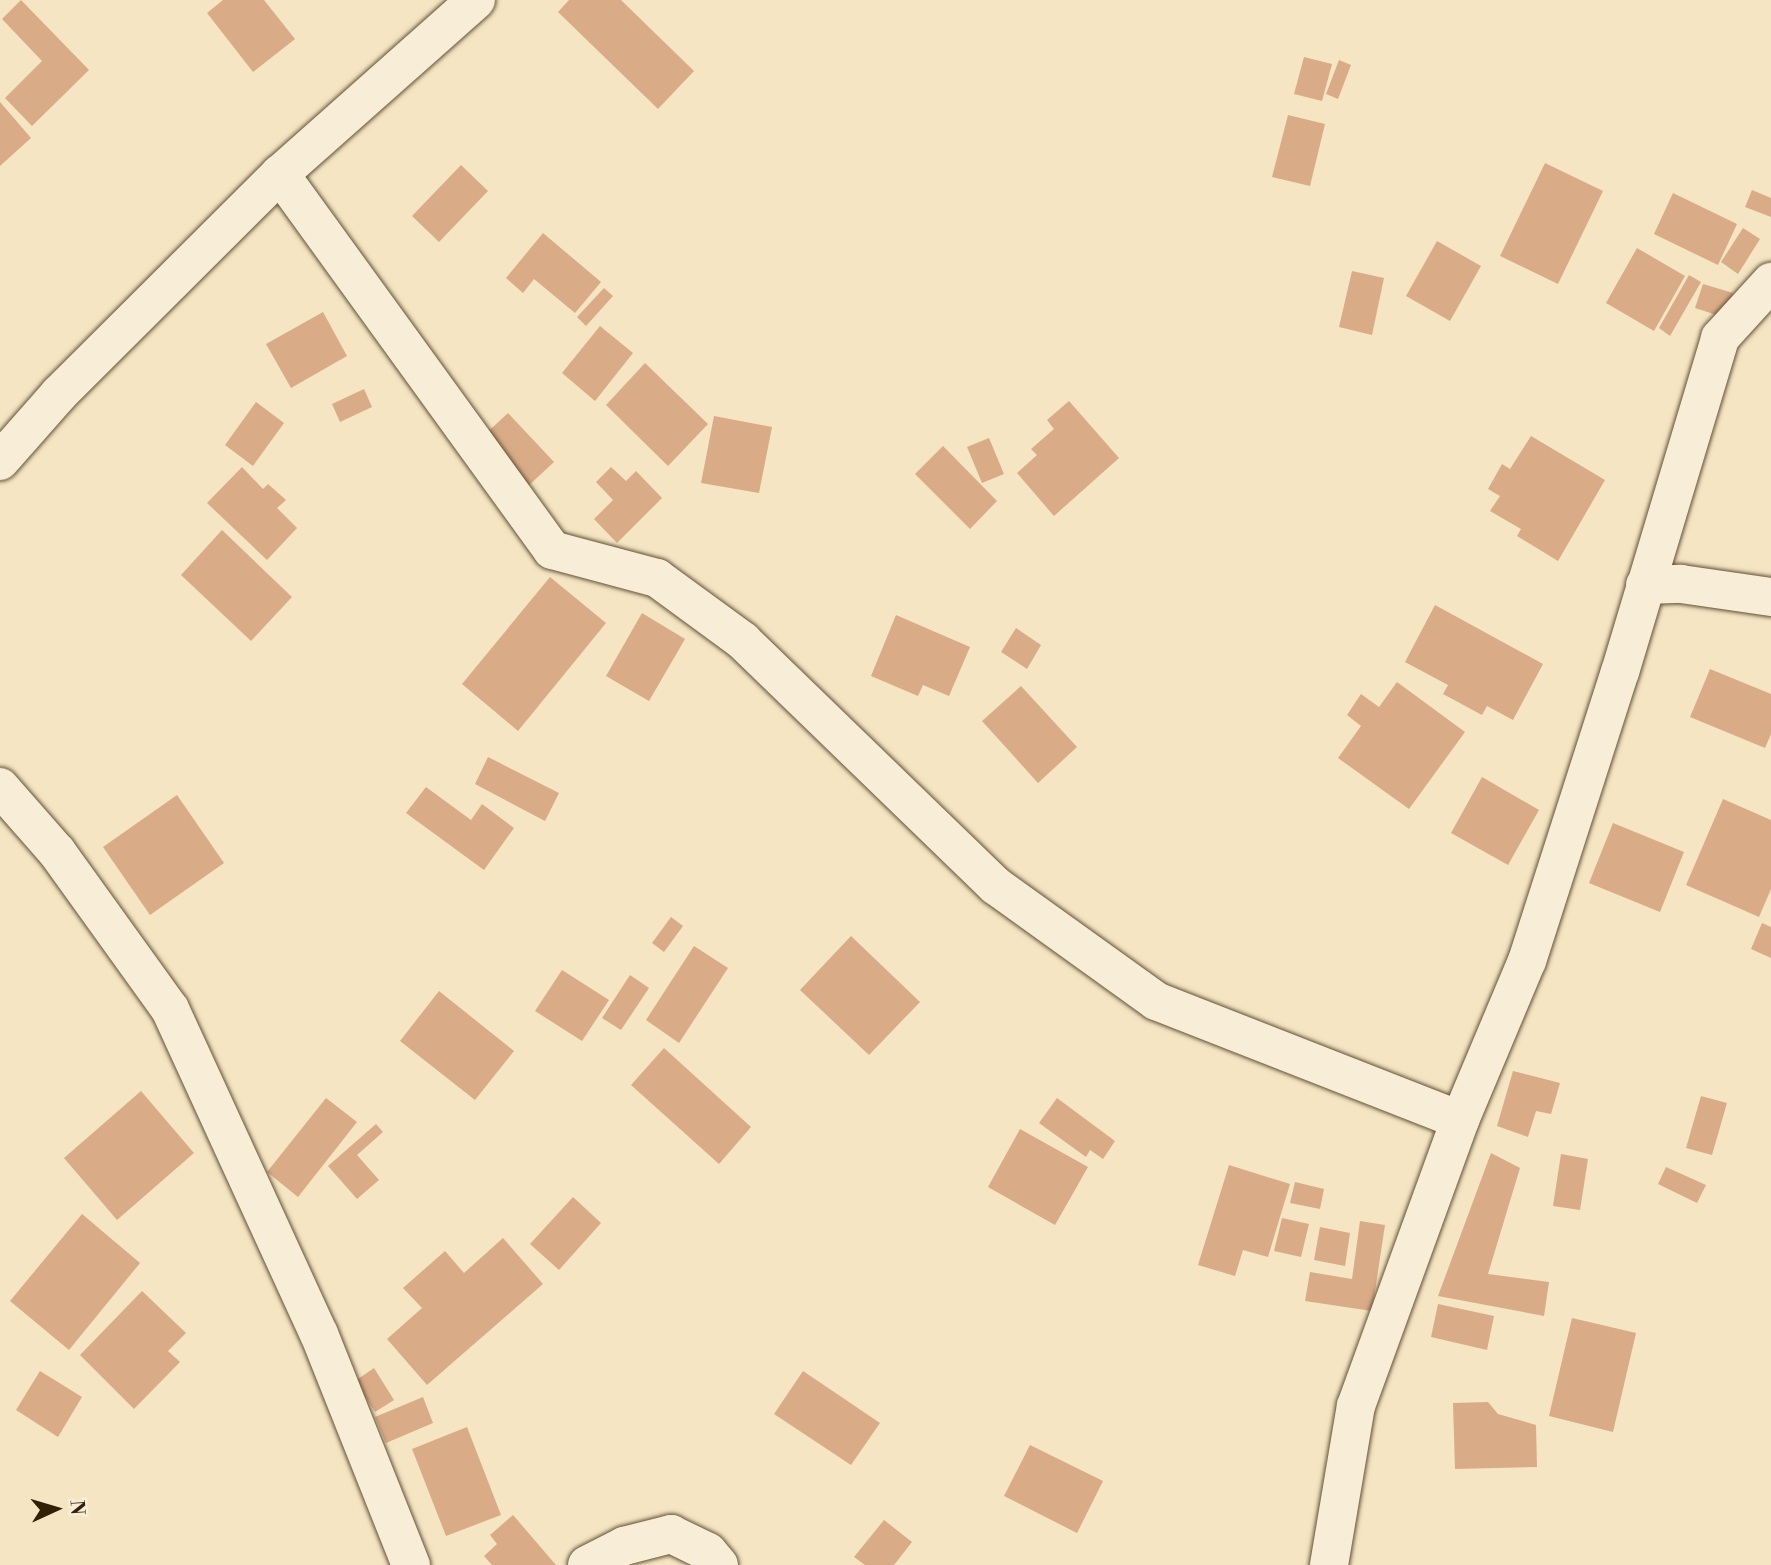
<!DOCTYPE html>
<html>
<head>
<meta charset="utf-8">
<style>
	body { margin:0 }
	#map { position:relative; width:1771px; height:1565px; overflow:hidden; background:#f5e5c2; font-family:"Libre Bodoni",serif }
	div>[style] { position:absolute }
	.building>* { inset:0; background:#daab87 }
	.roads { filter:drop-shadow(0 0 2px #625035) drop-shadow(0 0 2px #625035) }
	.street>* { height:38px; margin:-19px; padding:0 19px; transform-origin:19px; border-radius:19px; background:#f8eed7 }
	span { translate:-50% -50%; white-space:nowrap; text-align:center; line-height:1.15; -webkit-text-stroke:5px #f8eed7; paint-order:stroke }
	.north { position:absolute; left:21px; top:1474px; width:70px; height:70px; -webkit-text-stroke:5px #f8eed7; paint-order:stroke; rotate:86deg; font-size:19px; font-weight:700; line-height:28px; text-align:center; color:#311f06 }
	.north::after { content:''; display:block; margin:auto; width:24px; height:32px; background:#311f06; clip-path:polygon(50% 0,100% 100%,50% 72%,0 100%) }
</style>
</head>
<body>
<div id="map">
	<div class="building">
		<i style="clip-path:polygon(21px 0,89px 70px,32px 126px,5px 98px,42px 61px,2px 19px)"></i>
		<i style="clip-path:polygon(223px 0,264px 0,295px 39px,253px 72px,207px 13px)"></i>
		<i style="clip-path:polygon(569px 0,621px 0,694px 71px,658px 109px,558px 12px)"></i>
		<i style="clip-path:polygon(1304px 57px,1332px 64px,1322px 101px,1294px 94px)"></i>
		<i style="clip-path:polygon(1339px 60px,1351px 65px,1338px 99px,1326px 94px)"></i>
		<i style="clip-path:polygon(0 102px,31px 138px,0 166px)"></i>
		<i style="clip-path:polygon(1288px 115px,1325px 124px,1310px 186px,1272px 177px)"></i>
		<i style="clip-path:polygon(1545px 163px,1603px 191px,1558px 284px,1500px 256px)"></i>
		<i style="clip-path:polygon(461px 165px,488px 191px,439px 242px,412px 216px)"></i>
		<i style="clip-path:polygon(1752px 190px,1771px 198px,1771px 217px,1745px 207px)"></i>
		<i style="clip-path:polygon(1673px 193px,1737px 224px,1718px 265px,1654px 234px)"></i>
		<i style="clip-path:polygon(1743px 228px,1760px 239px,1738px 274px,1721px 262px)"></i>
		<i style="clip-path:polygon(543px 233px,601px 282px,575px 313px,534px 279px,523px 293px,506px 278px)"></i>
		<i style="clip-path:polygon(1437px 241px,1481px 266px,1450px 321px,1406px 296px)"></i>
		<i style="clip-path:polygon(1637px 248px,1685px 276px,1654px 331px,1606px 303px)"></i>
		<i style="clip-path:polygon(1352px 271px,1384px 278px,1372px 335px,1339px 327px)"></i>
		<i style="clip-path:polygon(1689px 275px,1701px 282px,1670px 336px,1659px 328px)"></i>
		<i style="clip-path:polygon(1703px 284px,1733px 293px,1726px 318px,1695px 308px)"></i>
		<i style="clip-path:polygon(604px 288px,613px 296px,586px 326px,577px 317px)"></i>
		<i style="clip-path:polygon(323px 312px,347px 356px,291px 388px,266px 344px)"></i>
		<i style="clip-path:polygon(600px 326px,633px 353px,595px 401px,562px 373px)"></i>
		<i style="clip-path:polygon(645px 363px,708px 424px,668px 466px,606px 405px)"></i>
		<i style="clip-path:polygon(364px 389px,372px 407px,340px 422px,332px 404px)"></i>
		<i style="clip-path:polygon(1069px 401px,1119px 458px,1054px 516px,1017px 473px,1037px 455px,1031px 449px,1054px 429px,1047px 420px)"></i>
		<i style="clip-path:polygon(256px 402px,284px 423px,253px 466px,225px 445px)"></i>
		<i style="clip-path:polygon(508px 413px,554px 462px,526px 488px,480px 439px)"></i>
		<i style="clip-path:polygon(714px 416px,772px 427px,759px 493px,701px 483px)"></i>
		<i style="clip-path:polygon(1531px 436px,1605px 480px,1558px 561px,1517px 536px,1521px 529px,1490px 511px,1500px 496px,1488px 489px,1502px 464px,1510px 469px)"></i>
		<i style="clip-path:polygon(989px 438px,1004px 474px,982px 483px,967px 447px)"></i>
		<i style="clip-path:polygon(943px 446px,997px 501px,970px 529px,915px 474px)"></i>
		<i style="clip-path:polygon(242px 467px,263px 489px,268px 484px,286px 500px,277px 508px,297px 528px,267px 560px,207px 503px)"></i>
		<i style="clip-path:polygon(611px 467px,626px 481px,636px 471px,662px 498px,617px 543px,594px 519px,613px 500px,596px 482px)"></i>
		<i style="clip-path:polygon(222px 530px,292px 597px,251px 641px,181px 575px)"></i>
		<i style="clip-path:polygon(550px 577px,606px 623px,518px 731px,462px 684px)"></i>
		<i style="clip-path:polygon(1435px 605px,1543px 664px,1513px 720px,1487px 706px,1482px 715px,1443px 694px,1448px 685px,1405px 662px)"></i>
		<i style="clip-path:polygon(642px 613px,685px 639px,649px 701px,606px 676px)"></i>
		<i style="clip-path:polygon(896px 615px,970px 647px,949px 696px,923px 685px,918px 696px,871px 676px)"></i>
		<i style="clip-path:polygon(1016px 628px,1041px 645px,1027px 669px,1001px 652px)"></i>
		<i style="clip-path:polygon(1710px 669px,1771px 694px,1771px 734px,1765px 748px,1690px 717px)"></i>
		<i style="clip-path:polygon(1397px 682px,1465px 732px,1409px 809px,1338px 758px,1361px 726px,1347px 715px,1361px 694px,1379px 707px)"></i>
		<i style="clip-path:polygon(1021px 686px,1077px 747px,1038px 783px,982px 721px)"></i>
		<i style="clip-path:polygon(488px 757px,559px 793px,545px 821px,475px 784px)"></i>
		<i style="clip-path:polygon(1482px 777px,1539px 810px,1508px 865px,1451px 833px)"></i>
		<i style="clip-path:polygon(426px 787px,471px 820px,482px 804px,514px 828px,484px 870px,406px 813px)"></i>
		<i style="clip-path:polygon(177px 795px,224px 863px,150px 915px,103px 847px)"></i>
		<i style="clip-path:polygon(1723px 799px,1771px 820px,1771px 889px,1759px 917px,1686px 885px)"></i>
		<i style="clip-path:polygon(1613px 823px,1684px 852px,1660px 912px,1589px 883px)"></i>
		<i style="clip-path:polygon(671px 917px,683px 926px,664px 952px,652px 943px)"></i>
		<i style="clip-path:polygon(1762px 923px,1771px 927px,1771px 958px,1751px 949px)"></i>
		<i style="clip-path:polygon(851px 936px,920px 1002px,869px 1055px,800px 990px)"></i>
		<i style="clip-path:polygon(694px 946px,728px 968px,679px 1043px,646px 1020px)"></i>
		<i style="clip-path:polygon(562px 970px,609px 1000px,582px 1041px,535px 1011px)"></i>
		<i style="clip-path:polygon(630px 975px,649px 988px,621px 1030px,602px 1018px)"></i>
		<i style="clip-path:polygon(439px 991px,514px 1051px,475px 1100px,400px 1041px)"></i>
		<i style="clip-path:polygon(664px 1048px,751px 1127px,719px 1164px,631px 1085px)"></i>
		<i style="clip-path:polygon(1513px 1071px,1560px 1083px,1551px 1114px,1536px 1111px,1528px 1137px,1497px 1126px)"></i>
		<i style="clip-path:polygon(141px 1091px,194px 1153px,117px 1220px,64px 1158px)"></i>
		<i style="clip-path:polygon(1701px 1096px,1727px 1103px,1712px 1155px,1686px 1148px)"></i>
		<i style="clip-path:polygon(326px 1098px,357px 1122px,298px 1197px,267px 1172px)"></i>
		<i style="clip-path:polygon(1057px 1098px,1115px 1141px,1103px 1159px,1090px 1150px,1086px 1157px,1039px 1123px)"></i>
		<i style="clip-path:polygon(376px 1124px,383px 1132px,357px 1155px,379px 1180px,357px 1199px,328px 1166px)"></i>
		<i style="clip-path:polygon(1020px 1129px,1088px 1167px,1055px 1225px,988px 1187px)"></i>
		<i style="clip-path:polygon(1491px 1153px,1520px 1168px,1488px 1274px,1549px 1282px,1544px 1316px,1438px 1296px)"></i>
		<i style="clip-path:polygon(1561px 1154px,1588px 1159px,1580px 1210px,1553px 1206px)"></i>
		<i style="clip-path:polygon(1229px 1165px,1290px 1184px,1268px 1257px,1243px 1250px,1235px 1276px,1198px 1265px)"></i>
		<i style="clip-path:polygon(1666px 1167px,1706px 1185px,1697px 1203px,1658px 1184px)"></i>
		<i style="clip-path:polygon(1295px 1182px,1324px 1189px,1320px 1209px,1290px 1203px)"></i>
		<i style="clip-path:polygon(573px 1197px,601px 1223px,559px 1270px,530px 1244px)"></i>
		<i style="clip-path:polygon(82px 1214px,140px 1263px,69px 1350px,10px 1301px)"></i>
		<i style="clip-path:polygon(1282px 1218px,1309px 1224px,1301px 1257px,1274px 1251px)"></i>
		<i style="clip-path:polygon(1360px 1221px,1385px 1225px,1372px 1311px,1305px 1301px,1310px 1272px,1352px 1279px)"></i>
		<i style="clip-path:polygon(1320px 1227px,1350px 1233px,1345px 1266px,1314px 1260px)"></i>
		<i style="clip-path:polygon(503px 1238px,543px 1284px,427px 1385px,387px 1339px,422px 1308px,403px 1288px,445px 1251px,464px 1273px)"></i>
		<i style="clip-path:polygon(142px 1291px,186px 1333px,168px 1351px,180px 1362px,134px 1409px,80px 1355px)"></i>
		<i style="clip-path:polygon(1438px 1304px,1494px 1316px,1487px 1350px,1431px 1337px)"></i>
		<i style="clip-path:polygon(1572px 1318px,1636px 1333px,1613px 1432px,1549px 1416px)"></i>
		<i style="clip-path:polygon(374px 1368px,394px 1400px,375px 1412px,355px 1381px)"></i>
		<i style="clip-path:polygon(40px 1371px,82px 1397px,58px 1437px,16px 1410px)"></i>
		<i style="clip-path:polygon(803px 1371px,880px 1423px,851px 1465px,774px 1414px)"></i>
		<i style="clip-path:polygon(423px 1397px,433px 1423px,386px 1443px,375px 1417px)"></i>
		<i style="clip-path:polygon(1488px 1402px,1498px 1414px,1536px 1425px,1537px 1467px,1455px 1469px,1453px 1403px)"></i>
		<i style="clip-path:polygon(467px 1427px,501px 1515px,446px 1536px,412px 1449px)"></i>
		<i style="clip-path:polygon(1030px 1445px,1103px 1481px,1077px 1533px,1004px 1496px)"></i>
		<i style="clip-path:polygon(513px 1515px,556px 1565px,492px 1565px,484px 1556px,497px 1544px,490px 1535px)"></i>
		<i style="clip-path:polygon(884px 1520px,912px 1542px,894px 1565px,865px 1565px,854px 1557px)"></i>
	</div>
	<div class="roads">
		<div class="street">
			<i style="left:280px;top:174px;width:464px;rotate:54.1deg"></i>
			<i style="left:552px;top:550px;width:109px;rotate:14.9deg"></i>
			<i style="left:657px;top:578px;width:107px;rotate:36.2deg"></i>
			<i style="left:743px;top:641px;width:352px;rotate:44.1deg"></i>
			<i style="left:996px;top:886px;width:197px;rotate:35.7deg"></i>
			<i style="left:1156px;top:1001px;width:326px;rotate:21.4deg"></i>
			<i style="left:0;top:461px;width:89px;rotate:-48.6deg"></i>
			<i style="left:59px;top:394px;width:312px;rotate:-44.9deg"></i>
			<i style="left:280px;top:174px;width:262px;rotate:-41.6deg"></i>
			<i style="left:1645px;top:585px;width:36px;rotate:-2deg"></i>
			<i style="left:1681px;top:584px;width:91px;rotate:8.2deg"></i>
			<i style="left:0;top:787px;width:86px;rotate:48.8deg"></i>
			<i style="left:57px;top:852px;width:193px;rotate:54.3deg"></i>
			<i style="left:170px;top:1009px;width:358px;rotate:65.4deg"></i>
			<i style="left:319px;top:1334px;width:249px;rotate:68.3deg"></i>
			<i style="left:587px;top:1565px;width:42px;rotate:-27.2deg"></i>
			<i style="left:624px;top:1546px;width:49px;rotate:-14.3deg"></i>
			<i style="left:671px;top:1534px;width:41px;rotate:25.9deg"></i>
			<i style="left:708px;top:1552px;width:17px;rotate:50deg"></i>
			<i style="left:1329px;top:1565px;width:161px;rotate:-80.4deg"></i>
			<i style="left:1356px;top:1406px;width:304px;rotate:-70deg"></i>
			<i style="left:1460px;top:1120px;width:173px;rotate:-67.2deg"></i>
			<i style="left:1527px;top:961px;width:304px;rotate:-72.2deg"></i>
			<i style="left:1620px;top:672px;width:349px;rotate:-73.3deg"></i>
			<i style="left:1720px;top:338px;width:76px;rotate:-47.7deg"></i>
		</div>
	</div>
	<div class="north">N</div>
</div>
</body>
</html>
